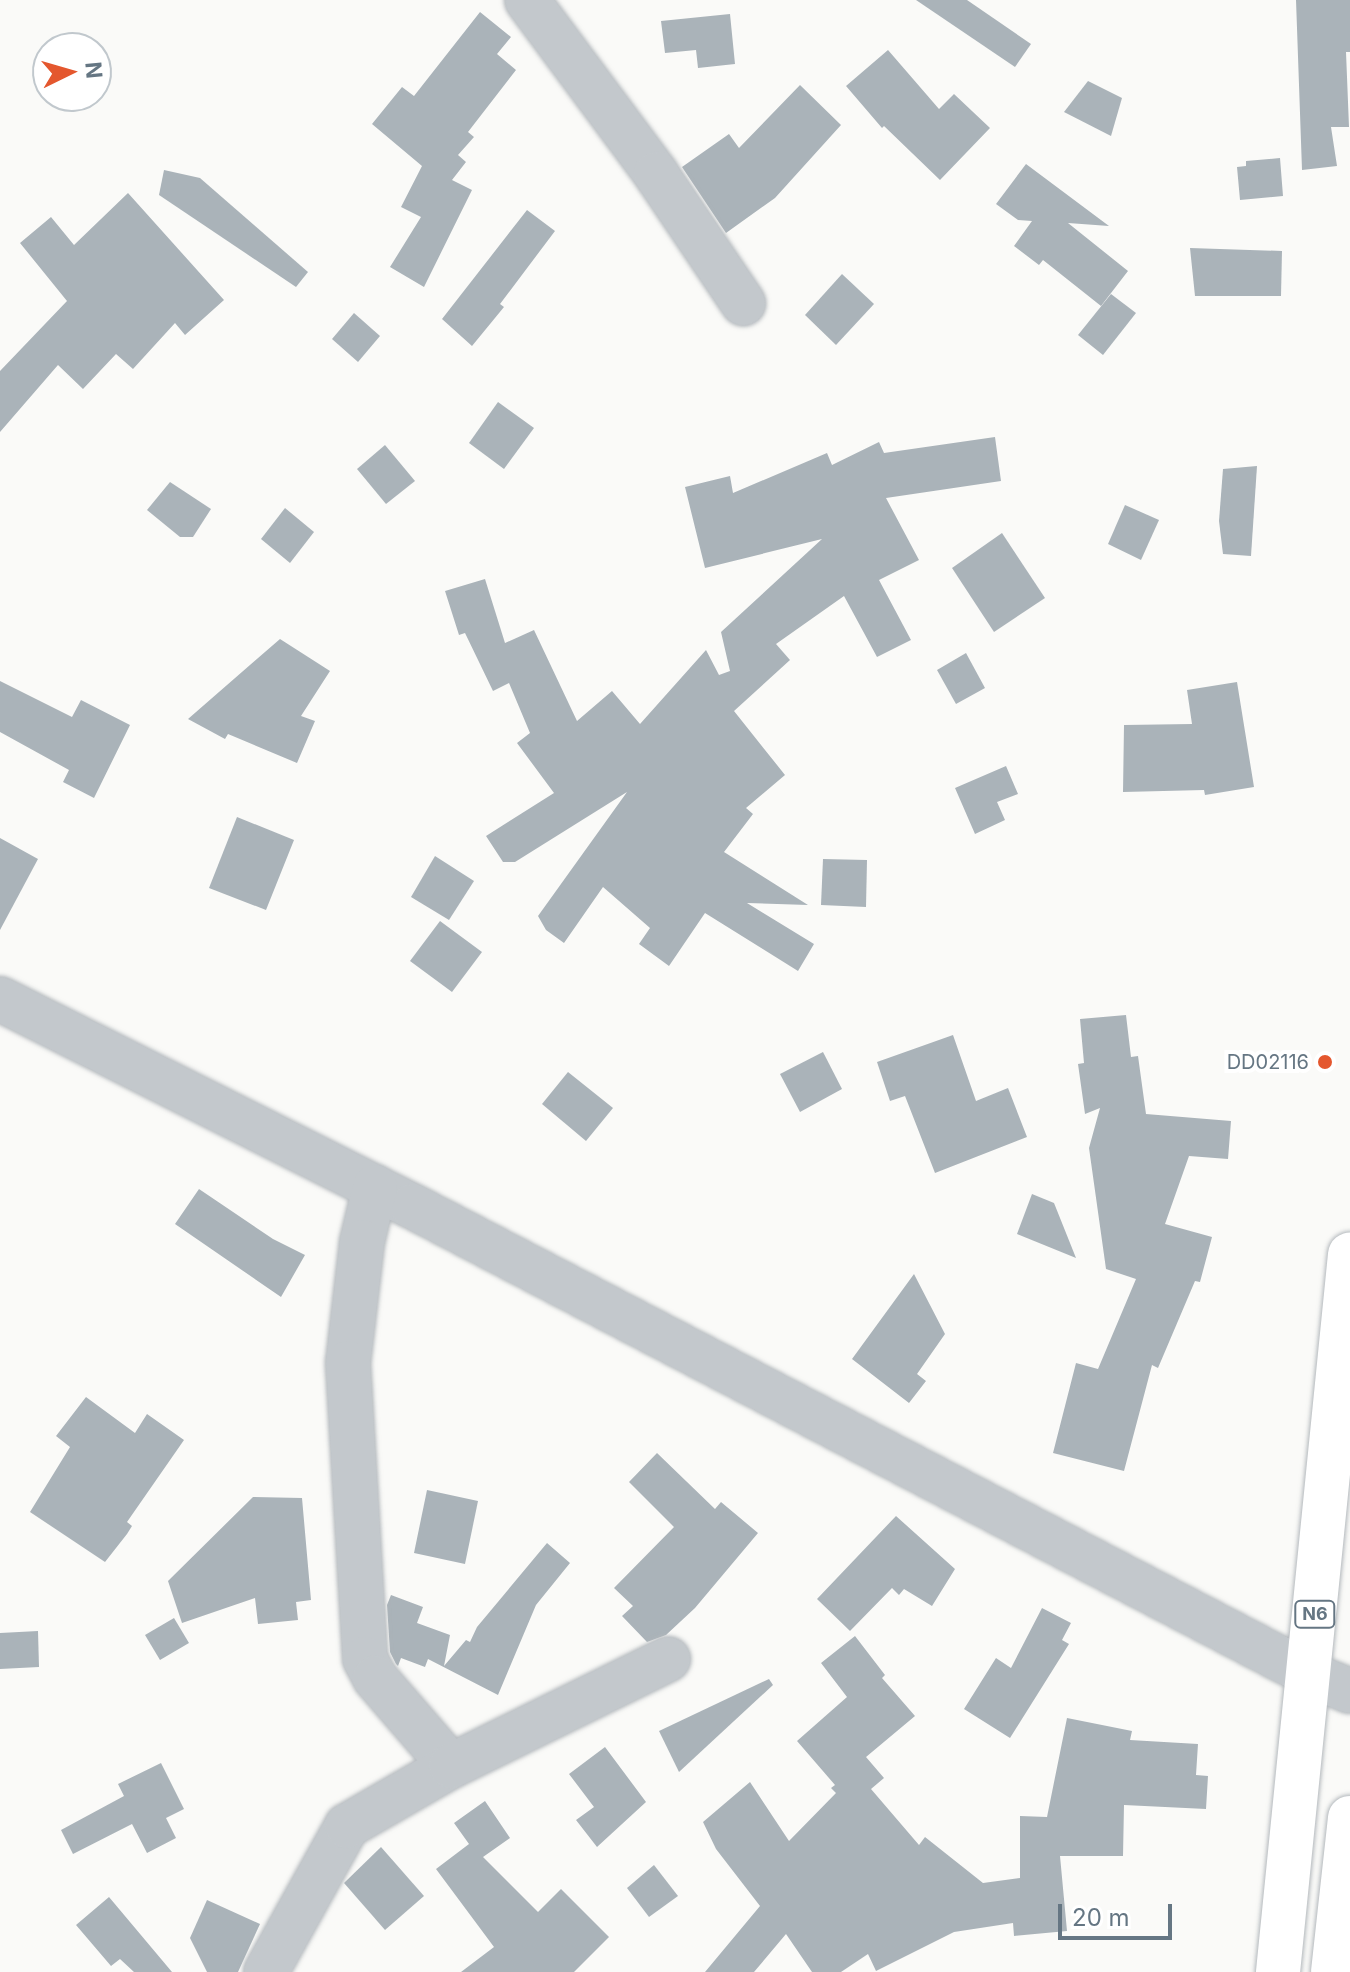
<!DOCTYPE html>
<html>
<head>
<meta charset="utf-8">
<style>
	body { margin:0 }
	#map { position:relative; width:1350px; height:1972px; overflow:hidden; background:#fafaf8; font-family:Inter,sans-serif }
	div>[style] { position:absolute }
	.building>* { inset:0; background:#aab3b9 }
	.roads { filter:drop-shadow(0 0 2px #b4b9bd) drop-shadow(0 0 2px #b4b9bd) }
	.minor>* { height:44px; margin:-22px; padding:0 22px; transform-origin:22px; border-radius:22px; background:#c3c8cc }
	.highway>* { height:44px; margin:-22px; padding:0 22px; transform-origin:22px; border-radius:22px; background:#fff }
	.dots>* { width:22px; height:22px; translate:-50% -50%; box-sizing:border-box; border:4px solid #fff; border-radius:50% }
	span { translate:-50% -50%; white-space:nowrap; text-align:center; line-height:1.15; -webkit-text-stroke:8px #fff; paint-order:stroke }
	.shield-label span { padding:2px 6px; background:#fff; border:2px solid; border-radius:6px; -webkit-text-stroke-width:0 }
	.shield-label { font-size:18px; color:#657683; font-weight:700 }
	.poi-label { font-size:20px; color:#657683 }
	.right { translate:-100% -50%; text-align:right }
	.north { position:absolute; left:32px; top:32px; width:80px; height:80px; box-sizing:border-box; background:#fff; border:2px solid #c1c8cd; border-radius:50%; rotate:85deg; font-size:22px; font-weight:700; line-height:32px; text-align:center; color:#657683 }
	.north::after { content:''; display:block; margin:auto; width:28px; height:36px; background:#e4572e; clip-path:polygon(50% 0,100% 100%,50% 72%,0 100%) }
	.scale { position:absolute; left:1058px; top:1904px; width:114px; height:36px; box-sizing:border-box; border:4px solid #657683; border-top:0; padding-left:10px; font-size:24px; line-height:28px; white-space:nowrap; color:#657683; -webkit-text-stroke:6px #fff; paint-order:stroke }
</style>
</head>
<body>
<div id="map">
	<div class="building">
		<i style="clip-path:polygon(916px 0,967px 0,1031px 44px,1015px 67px)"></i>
		<i style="clip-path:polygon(1296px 0,1350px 0,1350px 52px,1346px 52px,1349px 127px,1331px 127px,1337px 166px,1302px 170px)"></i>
		<i style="clip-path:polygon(480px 12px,511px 37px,497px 54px,516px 70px,468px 132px,474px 137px,458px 155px,466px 162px,452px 180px,472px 190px,424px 287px,390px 267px,421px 217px,401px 207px,422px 166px,372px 124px,402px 87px,414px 96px)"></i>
		<i style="clip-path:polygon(730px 14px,735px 64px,698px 68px,696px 50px,665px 53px,661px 21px)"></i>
		<i style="clip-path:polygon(888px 50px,939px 109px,954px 94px,990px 128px,940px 180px,884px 126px,882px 128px,846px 86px)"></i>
		<i style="clip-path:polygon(1088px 81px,1122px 98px,1111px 136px,1064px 112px)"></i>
		<i style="clip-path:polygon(800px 85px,841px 125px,775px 198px,726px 233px,682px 167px,729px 134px,739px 148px)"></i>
		<i style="clip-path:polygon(1280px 158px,1283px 196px,1240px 200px,1237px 167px,1246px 166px,1246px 161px)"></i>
		<i style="clip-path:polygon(1026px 164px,1109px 226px,1068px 223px,1128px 271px,1101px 306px,1043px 260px,1039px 265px,1014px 246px,1032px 221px,1018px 220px,996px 204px)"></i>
		<i style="clip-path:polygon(164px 170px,200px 178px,308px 272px,296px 287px,159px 195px)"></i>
		<i style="clip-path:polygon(128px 193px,224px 300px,185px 335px,175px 323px,133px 369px,116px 354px,83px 389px,58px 365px,0 432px,0 371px,67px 301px,20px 243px,51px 217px,74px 245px)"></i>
		<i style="clip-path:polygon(527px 210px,555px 231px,500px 304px,504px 307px,472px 346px,442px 319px)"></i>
		<i style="clip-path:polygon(1190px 248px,1282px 251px,1281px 296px,1195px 296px)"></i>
		<i style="clip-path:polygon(842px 274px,874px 304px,836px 345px,805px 315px)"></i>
		<i style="clip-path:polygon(1111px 294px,1136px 313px,1103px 355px,1078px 335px)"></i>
		<i style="clip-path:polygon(354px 313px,380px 336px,358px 362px,332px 339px)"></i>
		<i style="clip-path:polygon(498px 402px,534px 428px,504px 469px,469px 443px)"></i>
		<i style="clip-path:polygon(995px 437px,1001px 481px,886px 498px,919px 560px,879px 580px,911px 640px,877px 657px,844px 596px,776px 644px,790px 660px,734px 711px,785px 775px,746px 808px,753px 814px,724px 852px,808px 905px,747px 903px,814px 944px,798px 971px,705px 913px,669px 966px,639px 944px,650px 928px,603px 887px,564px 943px,546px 930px,538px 916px,627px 792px,515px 862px,503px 862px,486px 836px,554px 793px,517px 743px,530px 733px,509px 683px,493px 691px,465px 633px,459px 635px,445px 591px,485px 579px,505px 643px,534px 630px,577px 721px,612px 691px,640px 724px,706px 650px,719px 675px,730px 671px,721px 632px,822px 539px,705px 568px,685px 487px,730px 476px,733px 493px,827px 453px,832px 465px,879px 442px,884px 453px)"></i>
		<i style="clip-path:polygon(385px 445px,415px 481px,386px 504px,357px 469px)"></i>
		<i style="clip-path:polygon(1257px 466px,1251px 556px,1223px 554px,1219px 521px,1223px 469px)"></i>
		<i style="clip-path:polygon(170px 482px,211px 509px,193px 537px,180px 537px,147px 510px)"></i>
		<i style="clip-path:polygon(1125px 505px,1159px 520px,1141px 560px,1108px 544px)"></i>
		<i style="clip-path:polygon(285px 508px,314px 532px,290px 563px,261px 539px)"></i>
		<i style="clip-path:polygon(1002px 533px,1045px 598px,994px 632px,952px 568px)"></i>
		<i style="clip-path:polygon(280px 639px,330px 671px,301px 716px,315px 721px,297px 763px,228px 734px,225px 739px,188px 719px)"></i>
		<i style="clip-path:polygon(966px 653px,985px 688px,956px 704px,937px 670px)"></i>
		<i style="clip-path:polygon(0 681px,72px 717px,81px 700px,130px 725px,94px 798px,63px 782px,69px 770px,0 732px)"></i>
		<i style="clip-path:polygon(1237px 682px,1254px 787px,1205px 795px,1204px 790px,1123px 792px,1124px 725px,1192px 724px,1187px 690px)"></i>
		<i style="clip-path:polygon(1006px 766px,1018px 794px,997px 802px,1005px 820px,975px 834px,955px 788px)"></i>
		<i style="clip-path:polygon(237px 817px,294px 840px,266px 910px,209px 888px)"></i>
		<i style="clip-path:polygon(0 838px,38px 859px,0 930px)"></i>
		<i style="clip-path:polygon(435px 856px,474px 881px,449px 920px,411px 897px)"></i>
		<i style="clip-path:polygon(823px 859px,867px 860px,866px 907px,821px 905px)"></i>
		<i style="clip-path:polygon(440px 921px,482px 952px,452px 992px,410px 961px)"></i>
		<i style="clip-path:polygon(1126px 1015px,1131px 1057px,1138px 1056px,1146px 1114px,1231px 1121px,1228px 1159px,1189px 1156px,1165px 1224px,1212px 1237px,1200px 1282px,1195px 1281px,1158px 1368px,1152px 1365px,1124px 1471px,1053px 1453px,1076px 1363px,1098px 1369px,1136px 1279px,1106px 1269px,1089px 1148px,1100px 1108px,1085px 1114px,1078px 1064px,1084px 1063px,1080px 1019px)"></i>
		<i style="clip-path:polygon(953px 1035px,976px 1101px,1008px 1088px,1027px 1137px,935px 1173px,905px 1096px,890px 1101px,877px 1062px)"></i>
		<i style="clip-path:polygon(823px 1052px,842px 1089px,800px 1112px,780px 1074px)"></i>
		<i style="clip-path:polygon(568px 1072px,613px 1108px,586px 1141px,542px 1104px)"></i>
		<i style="clip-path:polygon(199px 1189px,273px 1239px,305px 1255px,281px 1297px,175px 1224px)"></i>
		<i style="clip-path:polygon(1032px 1194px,1054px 1203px,1076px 1258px,1017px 1234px)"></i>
		<i style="clip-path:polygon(914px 1274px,945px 1334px,917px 1374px,926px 1381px,909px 1403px,852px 1359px)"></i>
		<i style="clip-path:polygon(86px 1397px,135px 1433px,147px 1414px,184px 1440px,127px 1522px,132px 1526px,127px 1534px,105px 1562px,30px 1512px,70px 1447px,56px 1436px)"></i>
		<i style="clip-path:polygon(657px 1453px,715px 1509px,721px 1502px,758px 1533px,695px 1608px,666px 1635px,647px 1642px,622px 1616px,633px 1606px,614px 1588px,674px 1527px,629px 1482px)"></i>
		<i style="clip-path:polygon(427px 1490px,478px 1501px,465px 1564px,414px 1553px)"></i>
		<i style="clip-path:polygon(253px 1497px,302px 1498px,311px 1600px,296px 1602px,298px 1620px,258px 1624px,255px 1598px,182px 1623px,168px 1581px)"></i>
		<i style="clip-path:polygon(896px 1516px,955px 1569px,932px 1606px,904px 1589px,899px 1595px,892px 1588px,850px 1631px,817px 1599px)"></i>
		<i style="clip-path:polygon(547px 1543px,570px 1563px,536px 1605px,498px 1695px,428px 1659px,425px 1667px,401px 1658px,398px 1666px,396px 1664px,390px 1652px,387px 1605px,391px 1595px,423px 1607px,417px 1623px,450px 1635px,444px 1666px,466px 1640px,470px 1642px,477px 1627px)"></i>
		<i style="clip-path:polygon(1042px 1608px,1071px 1623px,1062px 1640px,1069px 1644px,1010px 1738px,964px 1709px,996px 1658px,1011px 1668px)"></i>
		<i style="clip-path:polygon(174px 1618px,189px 1643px,160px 1660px,145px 1635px)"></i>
		<i style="clip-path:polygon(38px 1631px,39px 1667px,0 1669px,0 1633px)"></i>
		<i style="clip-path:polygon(855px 1636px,885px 1675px,882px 1678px,915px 1716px,866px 1757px,884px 1778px,871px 1789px,919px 1845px,925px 1837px,983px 1883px,1020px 1878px,1020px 1816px,1047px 1817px,1067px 1718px,1132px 1731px,1130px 1740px,1198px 1744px,1196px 1775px,1208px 1776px,1206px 1809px,1124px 1805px,1123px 1856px,1060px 1856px,1067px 1931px,1014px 1936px,1013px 1923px,954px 1932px,876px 1971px,868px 1954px,841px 1972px,812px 1972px,786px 1934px,754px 1972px,705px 1972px,760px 1906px,716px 1849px,703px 1822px,750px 1782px,789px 1841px,836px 1793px,831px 1788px,835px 1785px,797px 1741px,847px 1697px,821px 1663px)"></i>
		<i style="clip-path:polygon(769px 1679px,773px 1685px,679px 1772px,659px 1731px)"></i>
		<i style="clip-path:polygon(605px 1747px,646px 1802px,597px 1847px,576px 1820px,594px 1807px,569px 1774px)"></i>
		<i style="clip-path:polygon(161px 1763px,184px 1809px,166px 1818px,176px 1838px,147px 1853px,132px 1824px,73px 1854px,61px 1830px,124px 1796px,118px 1784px)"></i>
		<i style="clip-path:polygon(485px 1801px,510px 1838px,483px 1857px,538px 1912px,561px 1889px,609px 1937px,574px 1972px,461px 1972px,494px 1947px,436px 1869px,469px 1844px,454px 1823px)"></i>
		<i style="clip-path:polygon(381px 1847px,424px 1896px,385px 1930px,344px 1883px)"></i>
		<i style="clip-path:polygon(654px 1865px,678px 1896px,649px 1917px,627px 1888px)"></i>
		<i style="clip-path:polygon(109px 1897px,172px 1972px,134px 1972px,120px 1959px,111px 1966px,76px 1925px)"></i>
		<i style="clip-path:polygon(207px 1900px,260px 1924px,238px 1972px,207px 1972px,190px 1938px)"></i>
	</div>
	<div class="roads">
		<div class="minor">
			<i style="left:527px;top:0;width:217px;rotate:53.4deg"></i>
			<i style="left:656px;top:174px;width:156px;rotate:56deg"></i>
			<i style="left:0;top:999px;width:461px;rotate:26.7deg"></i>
			<i style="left:412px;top:1206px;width:1012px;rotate:27.55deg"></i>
			<i style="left:1309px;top:1674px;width:44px;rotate:22.5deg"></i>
			<i style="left:375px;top:1187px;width:57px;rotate:103.3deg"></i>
			<i style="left:362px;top:1242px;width:122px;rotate:96.6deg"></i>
			<i style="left:348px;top:1363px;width:296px;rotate:86.7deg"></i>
			<i style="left:365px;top:1659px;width:21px;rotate:62deg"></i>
			<i style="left:375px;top:1678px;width:116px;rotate:49.2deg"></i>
			<i style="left:266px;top:1972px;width:167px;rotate:-61deg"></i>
			<i style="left:347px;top:1826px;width:120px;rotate:-30deg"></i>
			<i style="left:451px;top:1766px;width:242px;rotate:-26.2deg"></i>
		</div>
		<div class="highway">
			<i style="left:1278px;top:1972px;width:721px;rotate:-84.27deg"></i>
			<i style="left:1333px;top:1972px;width:155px;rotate:-83.7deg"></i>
		</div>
	</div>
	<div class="dots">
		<i style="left:1325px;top:1062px;background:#e4572e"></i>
	</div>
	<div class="shield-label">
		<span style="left:1315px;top:1614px">N6</span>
	</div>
	<div class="poi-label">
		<span class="right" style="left:1309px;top:1062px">DD02116</span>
	</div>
	<div class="north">N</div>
	<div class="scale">20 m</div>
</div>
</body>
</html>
